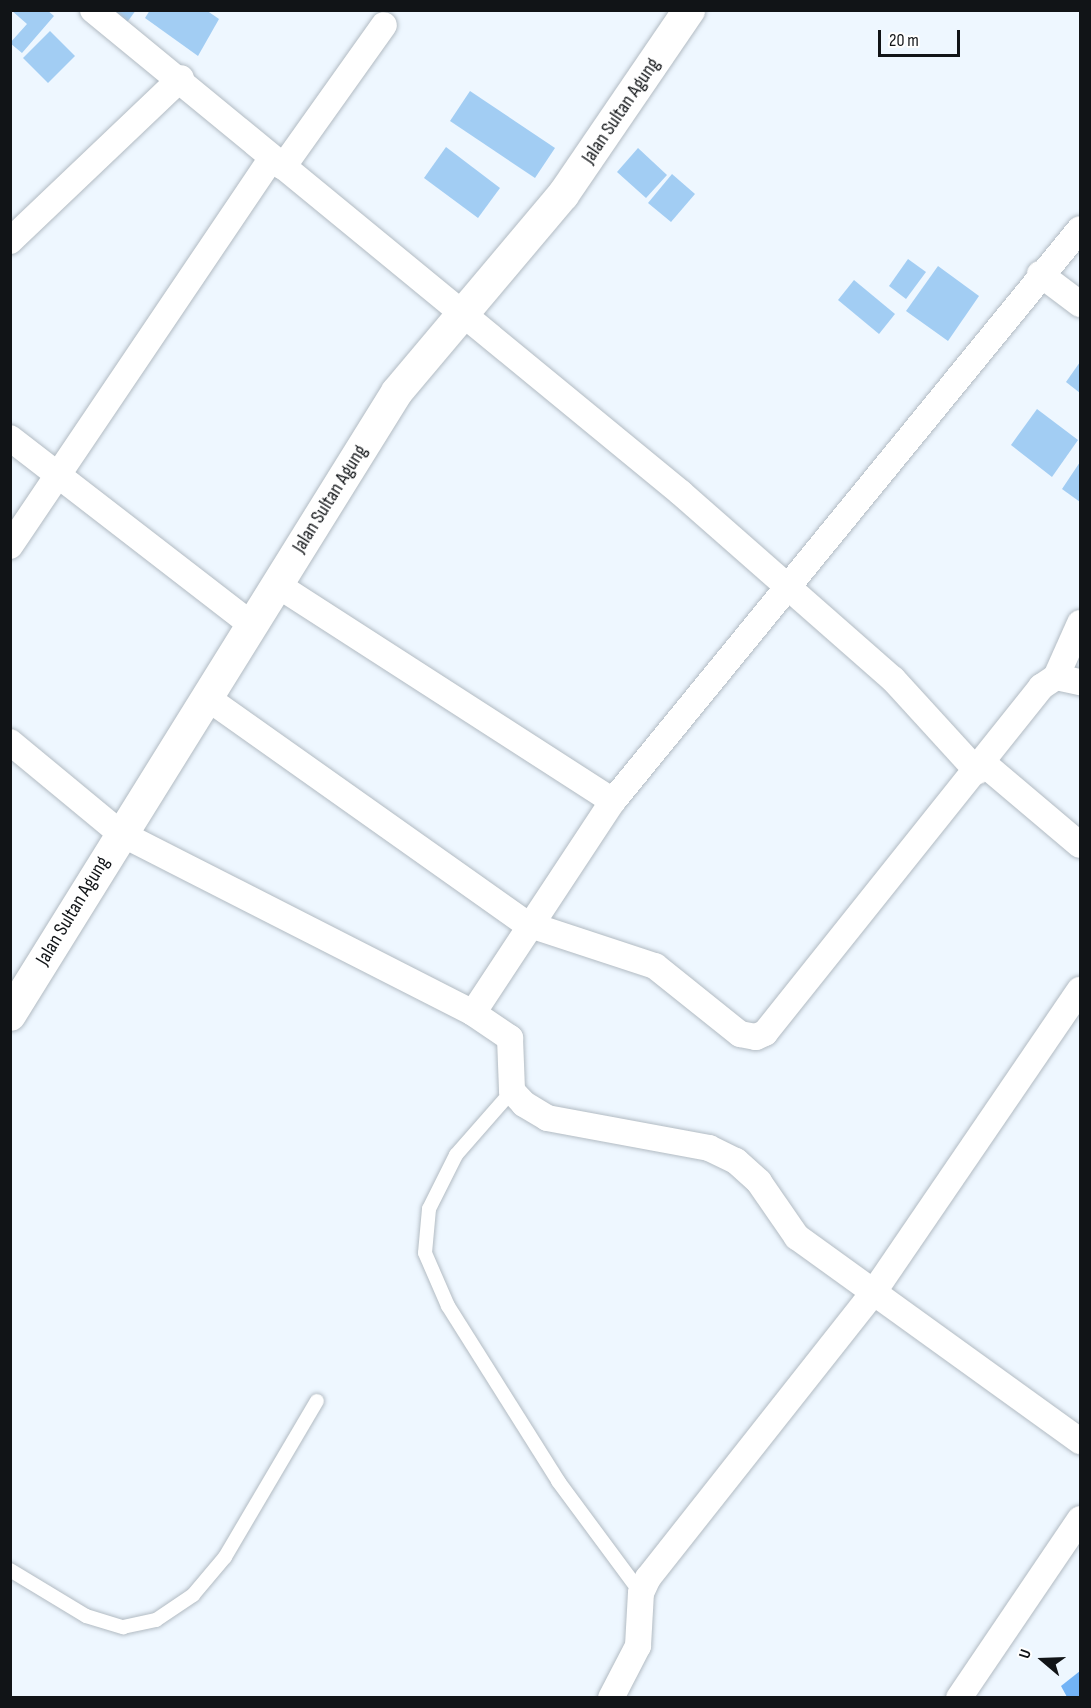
<!DOCTYPE html>
<html>
<head>
<meta charset="utf-8">
<style>
	body { margin:0 }
	#map { position:relative; width:1091px; height:1708px; overflow:hidden; background:#eef7ff; font-family:"Sofia Sans Condensed",sans-serif }
	div>[style] { position:absolute }
	.water>* { inset:0; background:#72b3f6 }
	.building>* { inset:0; background:#a2cdf3 }
	.roads { filter:drop-shadow(0 0 2px #b2bbc3) drop-shadow(0 0 2px #b2bbc3) }
	.service>* { height:14px; margin:-7px; padding:0 7px; transform-origin:7px; border-radius:7px; background:#fff }
	.minor>* { height:26px; margin:-13px; padding:0 13px; transform-origin:13px; border-radius:13px; background:#fff }
	.tertiary>* { height:32px; margin:-16px; padding:0 16px; transform-origin:16px; border-radius:16px; background:#fff }
	span { translate:-50% -50%; white-space:nowrap; text-align:center; line-height:1.15; -webkit-text-stroke:6px #fff; paint-order:stroke }
	.street-label { font-size:20px; color:#111417 }
	.frame { position:absolute; inset:0; border:12px solid #111417; pointer-events:none }
	.north { position:absolute; left:1013px; top:1630px; width:60px; height:60px; -webkit-text-stroke:4px #fff; paint-order:stroke; rotate:289deg; font-size:16px; font-weight:700; line-height:24px; text-align:center; color:#111417 }
	.north::after { content:''; display:block; margin:auto; width:21px; height:27px; background:#111417; clip-path:polygon(50% 0,100% 100%,50% 72%,0 100%) }
	.scale { position:absolute; left:878px; top:30px; width:82px; height:27px; box-sizing:border-box; border:3px solid #111417; border-top:0; padding-left:8px; font-size:18px; line-height:21px; white-space:nowrap; color:#111417; -webkit-text-stroke:4px #fff; paint-order:stroke }
</style>
</head>
<body>
<div id="map">
	<div class="water">
		<i style="clip-path:polygon(1080px 1671px,1080px 1697px,1067px 1697px,1061px 1686px)"></i>
	</div>
	<div class="building">
		<i style="clip-path:polygon(11px 10px,47px 10px,54px 16px,22px 53px,10px 43px,27px 24px)"></i>
		<i style="clip-path:polygon(101px 10px,136px 10px,123px 28px)"></i>
		<i style="clip-path:polygon(150px 10px,206px 10px,219px 19px,198px 56px,145px 18px)"></i>
		<i style="clip-path:polygon(50px 31px,75px 56px,48px 83px,23px 58px)"></i>
		<i style="clip-path:polygon(470px 91px,555px 148px,535px 178px,450px 121px)"></i>
		<i style="clip-path:polygon(446px 147px,500px 188px,478px 218px,424px 178px)"></i>
		<i style="clip-path:polygon(638px 148px,667px 175px,646px 198px,617px 172px)"></i>
		<i style="clip-path:polygon(672px 174px,695px 194px,671px 222px,648px 203px)"></i>
		<i style="clip-path:polygon(908px 259px,926px 272px,906px 299px,889px 286px)"></i>
		<i style="clip-path:polygon(938px 266px,979px 296px,948px 341px,906px 311px)"></i>
		<i style="clip-path:polygon(854px 280px,895px 314px,879px 334px,838px 300px)"></i>
		<i style="clip-path:polygon(1080px 362px,1080px 393px,1066px 382px)"></i>
		<i style="clip-path:polygon(1037px 409px,1078px 440px,1052px 477px,1011px 445px)"></i>
		<i style="clip-path:polygon(1080px 462px,1080px 502px,1062px 489px)"></i>
	</div>
	<div class="roads">
		<div class="service">
			<i style="left:512px;top:1091px;width:85px;rotate:131.2deg"></i>
			<i style="left:456px;top:1155px;width:60px;rotate:116.6deg"></i>
			<i style="left:429px;top:1209px;width:44px;rotate:95.2deg"></i>
			<i style="left:425px;top:1253px;width:58px;rotate:66.5deg"></i>
			<i style="left:448px;top:1306px;width:207px;rotate:57.8deg"></i>
			<i style="left:558px;top:1481px;width:139px;rotate:53.5deg"></i>
			<i style="left:10px;top:1570px;width:89px;rotate:31.2deg"></i>
			<i style="left:86px;top:1616px;width:39px;rotate:17deg"></i>
			<i style="left:123px;top:1627px;width:34px;rotate:-12deg"></i>
			<i style="left:156px;top:1620px;width:45px;rotate:-34deg"></i>
			<i style="left:193px;top:1595px;width:50px;rotate:-49.9deg"></i>
			<i style="left:225px;top:1557px;width:181px;rotate:-59.5deg"></i>
		</div>
		<div class="minor">
			<i style="left:93px;top:10px;width:761px;rotate:39.4deg"></i>
			<i style="left:681px;top:493px;width:282px;rotate:41.3deg"></i>
			<i style="left:893px;top:679px;width:125px;rotate:47.6deg"></i>
			<i style="left:283px;top:167px;width:174px;rotate:-54.6deg"></i>
			<i style="left:10px;top:241px;width:236px;rotate:-43.6deg"></i>
			<i style="left:1040px;top:274px;width:50px;rotate:36.9deg"></i>
			<i style="left:10px;top:438px;width:304px;rotate:37.7deg"></i>
			<i style="left:10px;top:546px;width:468px;rotate:-56deg"></i>
			<i style="left:276px;top:584px;width:401px;rotate:32.8deg"></i>
			<i style="left:1056px;top:677px;width:59px;rotate:-66deg"></i>
			<i style="left:206px;top:697px;width:393px;rotate:35.3deg"></i>
			<i style="left:527px;top:924px;width:135px;rotate:18.2deg"></i>
			<i style="left:655px;top:966px;width:109px;rotate:38.7deg"></i>
			<i style="left:740px;top:1034px;width:16px;rotate:11deg"></i>
			<i style="left:756px;top:1037px;width:10px;rotate:-24deg"></i>
			<i style="left:765px;top:1033px;width:443px;rotate:-51.4deg"></i>
			<i style="left:1041px;top:687px;width:18px;rotate:-34deg"></i>
			<i style="left:1056px;top:677px;width:25px;rotate:12deg"></i>
			<i style="left:10px;top:742px;width:143px;rotate:39.6deg"></i>
			<i style="left:120px;top:833px;width:396px;rotate:27deg"></i>
			<i style="left:473px;top:1013px;width:45px;rotate:34deg"></i>
			<i style="left:510px;top:1038px;width:53px;rotate:87.8deg"></i>
			<i style="left:512px;top:1091px;width:18px;rotate:47deg"></i>
			<i style="left:524px;top:1104px;width:27px;rotate:31deg"></i>
			<i style="left:547px;top:1118px;width:165px;rotate:10.5deg"></i>
			<i style="left:709px;top:1148px;width:30px;rotate:26deg"></i>
			<i style="left:736px;top:1161px;width:31px;rotate:42deg"></i>
			<i style="left:759px;top:1182px;width:67px;rotate:55.4deg"></i>
			<i style="left:797px;top:1237px;width:349px;rotate:35.8deg"></i>
			<i style="left:983px;top:763px;width:127px;rotate:40.2deg"></i>
			<i style="left:473px;top:1013px;width:254px;rotate:-56.6deg"></i>
			<i style="left:613px;top:801px;width:738px;rotate:-50.77deg"></i>
			<i style="left:611px;top:1698px;width:59px;rotate:-62.6deg"></i>
			<i style="left:638px;top:1646px;width:53px;rotate:-86.8deg"></i>
			<i style="left:641px;top:1593px;width:17px;rotate:-65deg"></i>
			<i style="left:648px;top:1578px;width:363px;rotate:-51.7deg"></i>
			<i style="left:873px;top:1293px;width:367px;rotate:-55.7deg"></i>
			<i style="left:959px;top:1698px;width:216px;rotate:-55.9deg"></i>
		</div>
		<div class="tertiary">
			<i style="left:10px;top:1015px;width:733px;rotate:-58.15deg"></i>
			<i style="left:397px;top:392px;width:258px;rotate:-49.9deg"></i>
			<i style="left:563px;top:195px;width:224px;rotate:-55.7deg"></i>
		</div>
	</div>
	<div class="street-label">
		<span style="left:621px;top:111px;rotate:-56deg">Jalan Sultan Agung</span>
		<span style="left:330px;top:499px;rotate:-58deg">Jalan Sultan Agung</span>
		<span style="left:73px;top:911px;rotate:-59deg">Jalan Sultan Agung</span>
	</div>
	<div class="frame"></div>
	<div class="north">U</div>
	<div class="scale">20 m</div>
</div>
</body>
</html>
